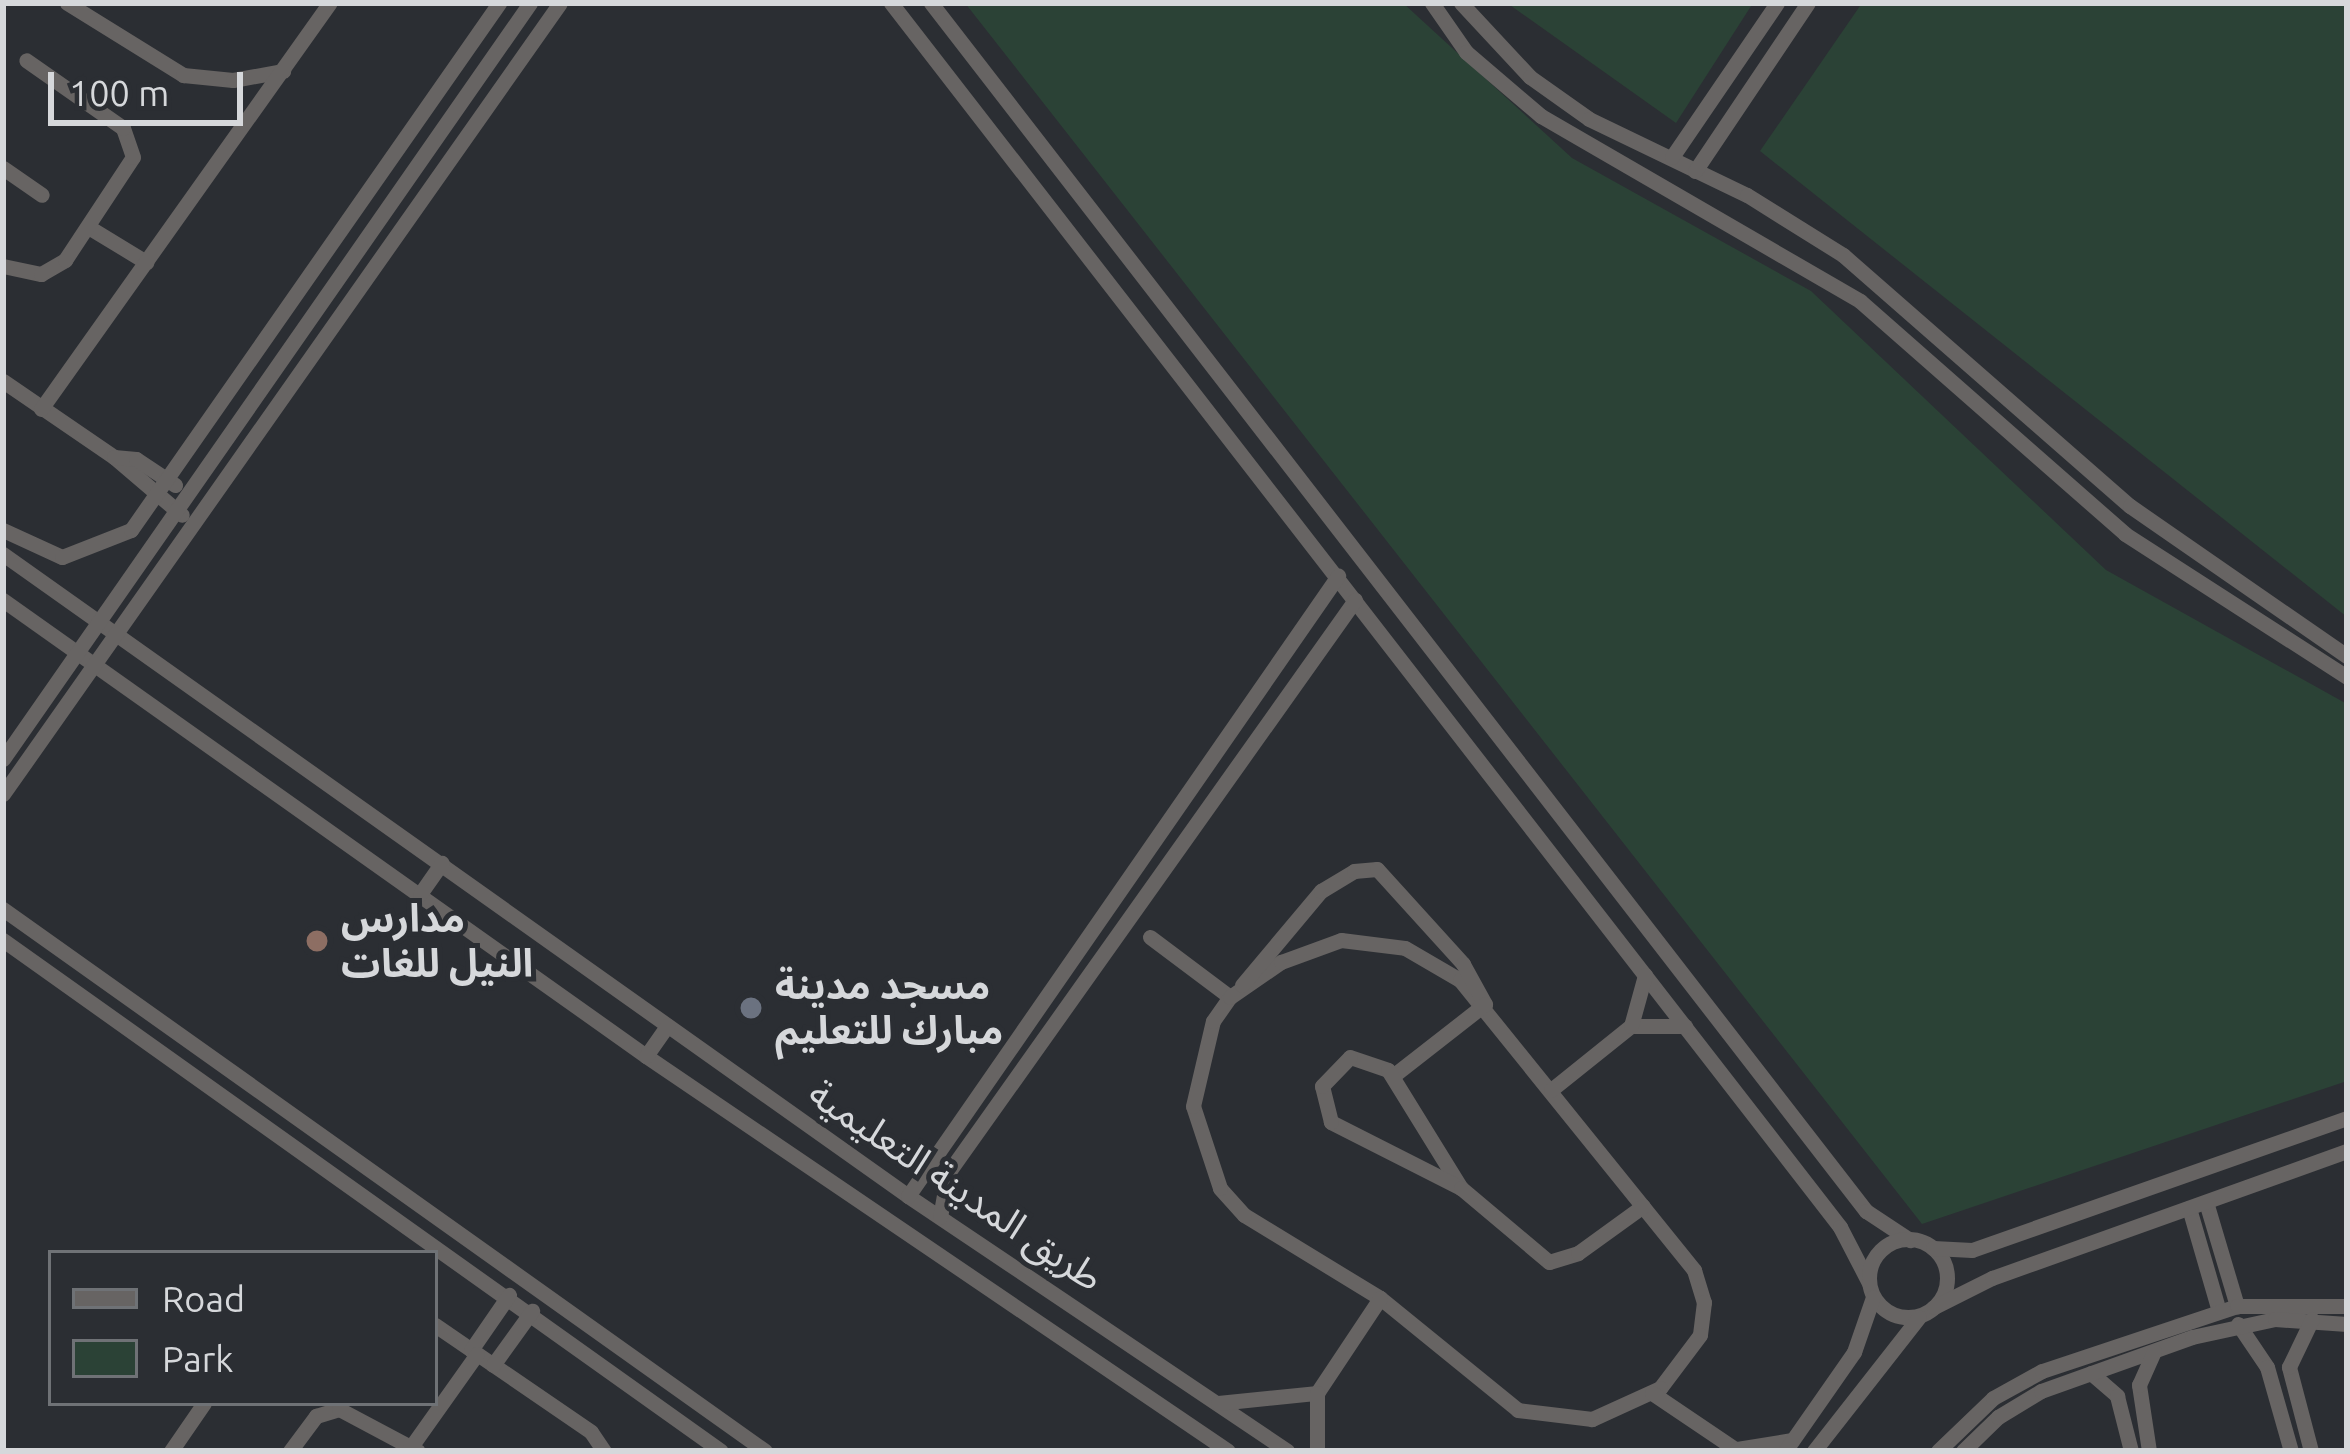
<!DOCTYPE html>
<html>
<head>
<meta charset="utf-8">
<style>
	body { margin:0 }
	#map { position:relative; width:2350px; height:1454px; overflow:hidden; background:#2b2e33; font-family:Ubuntu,"Noto Sans Arabic",sans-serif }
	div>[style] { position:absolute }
	.green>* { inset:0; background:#2b4236 }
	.minor>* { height:15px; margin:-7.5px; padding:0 7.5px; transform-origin:7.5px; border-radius:7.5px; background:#676463 }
	.minor>.ring { margin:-7.5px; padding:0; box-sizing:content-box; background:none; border:15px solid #676463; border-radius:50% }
	.dots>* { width:33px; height:33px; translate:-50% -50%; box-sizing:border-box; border:6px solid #2b2e33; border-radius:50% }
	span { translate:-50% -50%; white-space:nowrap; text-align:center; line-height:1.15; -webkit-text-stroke:10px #2b2e33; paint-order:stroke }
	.poi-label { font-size:39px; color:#d6d8db; font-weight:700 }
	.left { translate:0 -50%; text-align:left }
	.street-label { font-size:39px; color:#d6d8db }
	.frame { position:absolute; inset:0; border:6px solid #d6d8db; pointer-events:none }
	.legend { position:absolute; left:48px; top:1250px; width:390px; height:156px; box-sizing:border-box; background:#2b2e33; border:3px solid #6f7276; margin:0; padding:15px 21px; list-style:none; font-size:36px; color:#d6d8db }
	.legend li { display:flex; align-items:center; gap:24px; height:60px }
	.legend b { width:60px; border:3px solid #6f7276 }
	.scale { position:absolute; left:48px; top:72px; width:195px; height:54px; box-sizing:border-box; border:6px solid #d6d8db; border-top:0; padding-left:15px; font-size:36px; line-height:42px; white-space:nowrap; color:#d6d8db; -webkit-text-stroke:9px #2b2e33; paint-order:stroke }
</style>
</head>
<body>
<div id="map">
	<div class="green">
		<i style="clip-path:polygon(965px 3px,1403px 3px,1572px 158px,1811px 291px,2106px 570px,2347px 704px,2347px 1081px,1922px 1224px)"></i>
		<i style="clip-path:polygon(1507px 3px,1753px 3px,1676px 123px)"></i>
		<i style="clip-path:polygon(1862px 3px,2347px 3px,2347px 617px,1760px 151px)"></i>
	</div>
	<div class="minor">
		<i style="left:67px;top:3px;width:137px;rotate:31.8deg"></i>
		<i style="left:183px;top:75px;width:50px;rotate:5.7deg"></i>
		<i style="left:233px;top:80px;width:51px;rotate:-10.2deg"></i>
		<i style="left:891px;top:3px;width:1549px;rotate:52.21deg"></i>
		<i style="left:1840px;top:1227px;width:63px;rotate:62.6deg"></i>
		<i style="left:931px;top:3px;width:1528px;rotate:52.26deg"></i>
		<i style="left:1866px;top:1211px;width:53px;rotate:33.4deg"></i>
		<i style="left:1432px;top:3px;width:60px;rotate:55.2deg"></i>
		<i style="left:1466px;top:52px;width:99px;rotate:40.5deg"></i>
		<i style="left:1541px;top:116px;width:369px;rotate:30.1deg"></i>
		<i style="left:1860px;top:301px;width:353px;rotate:41.3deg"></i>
		<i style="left:2125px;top:534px;width:264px;rotate:32.8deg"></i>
		<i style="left:1461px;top:3px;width:101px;rotate:47deg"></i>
		<i style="left:1530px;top:77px;width:72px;rotate:35.4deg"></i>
		<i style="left:1589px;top:119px;width:175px;rotate:25.7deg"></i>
		<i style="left:1747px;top:195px;width:113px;rotate:32deg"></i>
		<i style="left:1843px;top:255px;width:381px;rotate:41.2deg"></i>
		<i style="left:2130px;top:506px;width:264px;rotate:34.7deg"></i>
		<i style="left:1672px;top:157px;width:186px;rotate:-55.7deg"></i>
		<i style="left:3px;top:168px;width:47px;rotate:34.7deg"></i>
		<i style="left:1695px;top:171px;width:202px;rotate:-56.1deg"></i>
		<i style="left:90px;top:228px;width:66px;rotate:31.3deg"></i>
		<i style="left:3px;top:266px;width:39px;rotate:12deg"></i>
		<i style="left:41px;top:274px;width:28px;rotate:-30deg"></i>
		<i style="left:65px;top:260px;width:123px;rotate:-56.6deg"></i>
		<i style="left:133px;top:157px;width:31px;rotate:-109deg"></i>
		<i style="left:123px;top:128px;width:118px;rotate:-145deg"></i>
		<i style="left:3px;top:381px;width:135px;rotate:34.4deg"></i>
		<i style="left:114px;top:457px;width:89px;rotate:40.5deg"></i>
		<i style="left:41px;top:409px;width:498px;rotate:-54.6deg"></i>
		<i style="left:114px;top:457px;width:22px;rotate:5deg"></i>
		<i style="left:136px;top:459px;width:47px;rotate:33.7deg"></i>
		<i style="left:3px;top:530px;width:65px;rotate:24.6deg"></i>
		<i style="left:62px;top:557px;width:74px;rotate:-21.4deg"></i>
		<i style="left:131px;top:530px;width:643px;rotate:-55.07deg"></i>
		<i style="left:3px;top:554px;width:1110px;rotate:35.35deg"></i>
		<i style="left:908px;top:1196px;width:457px;rotate:33.9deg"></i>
		<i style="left:3px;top:600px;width:788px;rotate:35.34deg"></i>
		<i style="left:646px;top:1056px;width:703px;rotate:34.16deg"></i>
		<i style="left:3px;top:759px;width:922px;rotate:-55.12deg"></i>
		<i style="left:3px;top:794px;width:967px;rotate:-54.85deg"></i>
		<i style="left:420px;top:894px;width:38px;rotate:-55deg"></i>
		<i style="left:3px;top:909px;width:935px;rotate:35.42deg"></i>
		<i style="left:1150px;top:937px;width:100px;rotate:36.9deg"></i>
		<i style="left:3px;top:940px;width:881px;rotate:35.44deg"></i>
		<i style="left:1341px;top:940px;width:64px;rotate:7.1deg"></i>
		<i style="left:1405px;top:948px;width:64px;rotate:30.2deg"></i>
		<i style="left:1460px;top:980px;width:373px;rotate:51.1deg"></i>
		<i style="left:1694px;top:1270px;width:34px;rotate:73deg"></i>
		<i style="left:1704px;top:1302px;width:33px;rotate:97deg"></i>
		<i style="left:1700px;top:1335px;width:66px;rotate:127deg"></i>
		<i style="left:1660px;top:1388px;width:75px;rotate:155.5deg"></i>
		<i style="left:1592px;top:1419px;width:75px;rotate:-173.1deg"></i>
		<i style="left:1518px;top:1410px;width:178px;rotate:-140.9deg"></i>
		<i style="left:1380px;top:1298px;width:159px;rotate:-148.6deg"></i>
		<i style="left:1244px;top:1215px;width:36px;rotate:-132deg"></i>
		<i style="left:1220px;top:1188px;width:86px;rotate:-108.2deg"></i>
		<i style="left:1193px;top:1106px;width:87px;rotate:-76.8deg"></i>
		<i style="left:1213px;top:1021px;width:29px;rotate:-55deg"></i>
		<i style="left:1230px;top:997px;width:62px;rotate:-34.5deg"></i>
		<i style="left:1281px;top:962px;width:64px;rotate:-20.1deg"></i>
		<i style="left:1242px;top:985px;width:123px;rotate:-50deg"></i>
		<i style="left:1321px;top:891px;width:39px;rotate:-31deg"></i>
		<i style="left:1354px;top:871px;width:23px;rotate:-5deg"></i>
		<i style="left:1377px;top:869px;width:128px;rotate:47.8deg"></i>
		<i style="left:1463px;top:964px;width:46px;rotate:61.2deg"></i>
		<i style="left:1485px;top:1004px;width:117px;rotate:142deg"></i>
		<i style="left:1631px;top:1026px;width:54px"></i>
		<i style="left:646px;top:1056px;width:37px;rotate:-55deg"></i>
		<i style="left:1350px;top:1057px;width:40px;rotate:18.9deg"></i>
		<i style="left:1388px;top:1070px;width:139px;rotate:58.3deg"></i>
		<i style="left:1461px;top:1188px;width:146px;rotate:-153.1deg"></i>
		<i style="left:1331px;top:1122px;width:37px;rotate:-104deg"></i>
		<i style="left:1322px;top:1086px;width:40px;rotate:-46deg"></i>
		<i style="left:1551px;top:1090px;width:102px;rotate:-38.7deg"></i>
		<i style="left:1631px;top:1026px;width:53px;rotate:-74.6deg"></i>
		<i style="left:1461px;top:1188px;width:115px;rotate:40.1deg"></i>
		<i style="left:1549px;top:1262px;width:30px;rotate:-17deg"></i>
		<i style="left:1578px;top:1253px;width:80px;rotate:-35.9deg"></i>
		<i style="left:908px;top:1196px;width:755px;rotate:-55.26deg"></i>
		<i style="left:2206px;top:1202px;width:109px;rotate:73.4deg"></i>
		<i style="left:2189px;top:1208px;width:107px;rotate:73.8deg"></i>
		<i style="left:940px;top:1217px;width:45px;rotate:-79.7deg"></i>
		<i style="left:948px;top:1173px;width:703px;rotate:-54.61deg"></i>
		<i class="ring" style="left:1869px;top:1239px;width:63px;height:63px"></i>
		<i style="left:1933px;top:1248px;width:39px;rotate:3deg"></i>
		<i style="left:1972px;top:1250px;width:398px;rotate:-19.4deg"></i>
		<i style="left:1934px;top:1307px;width:65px;rotate:-26.6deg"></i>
		<i style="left:1992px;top:1278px;width:377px;rotate:-19.7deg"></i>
		<i style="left:2238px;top:1324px;width:52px;rotate:56deg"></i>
		<i style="left:2267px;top:1367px;width:87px;rotate:74.1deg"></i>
		<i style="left:435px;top:1325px;width:189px;rotate:34.4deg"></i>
		<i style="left:591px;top:1432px;width:23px;rotate:56deg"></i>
		<i style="left:471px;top:1350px;width:67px;rotate:-55.4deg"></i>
		<i style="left:493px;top:1365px;width:67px;rotate:-54.2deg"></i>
		<i style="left:2091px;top:1373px;width:35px;rotate:41deg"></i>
		<i style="left:2117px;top:1396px;width:57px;rotate:75.7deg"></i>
		<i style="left:1317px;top:1393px;width:114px;rotate:-56.4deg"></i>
		<i style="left:1652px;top:1393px;width:104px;rotate:34deg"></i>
		<i style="left:1218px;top:1403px;width:100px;rotate:-5.8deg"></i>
		<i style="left:1317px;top:1393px;width:58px;rotate:90deg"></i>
		<i style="left:1737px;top:1449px;width:56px;rotate:-9.3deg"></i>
		<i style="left:171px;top:1451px;width:58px;rotate:-55.5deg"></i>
		<i style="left:290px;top:1451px;width:44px;rotate:-53.4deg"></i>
		<i style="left:316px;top:1416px;width:24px;rotate:-17deg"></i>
		<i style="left:339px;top:1409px;width:89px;rotate:28deg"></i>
		<i style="left:408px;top:1451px;width:119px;rotate:-54.6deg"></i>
		<i style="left:1785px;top:1451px;width:121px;rotate:-55.1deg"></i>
		<i style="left:1854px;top:1352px;width:58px;rotate:-70.9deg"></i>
		<i style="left:1814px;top:1451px;width:170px;rotate:-51.9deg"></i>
		<i style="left:1938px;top:1451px;width:76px;rotate:-43.9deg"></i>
		<i style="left:1993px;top:1398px;width:56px;rotate:-28.9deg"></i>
		<i style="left:2042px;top:1371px;width:206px;rotate:-18.4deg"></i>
		<i style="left:2237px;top:1306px;width:110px"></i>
		<i style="left:1963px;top:1451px;width:49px;rotate:-44.2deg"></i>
		<i style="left:1998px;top:1417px;width:50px;rotate:-31.2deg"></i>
		<i style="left:2041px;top:1391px;width:160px;rotate:-19.7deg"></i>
		<i style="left:2192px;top:1337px;width:85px;rotate:-12.2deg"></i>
		<i style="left:2275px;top:1319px;width:72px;rotate:4deg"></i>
		<i style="left:2149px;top:1451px;width:67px;rotate:-98.6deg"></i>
		<i style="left:2139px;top:1385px;width:37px;rotate:-66deg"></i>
		<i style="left:2311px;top:1451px;width:87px;rotate:-104.7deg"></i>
		<i style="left:2289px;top:1367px;width:53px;rotate:-64.4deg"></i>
	</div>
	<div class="dots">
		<i style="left:317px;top:941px;background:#8d6e63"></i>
		<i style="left:751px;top:1008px;background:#6b7280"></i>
	</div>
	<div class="poi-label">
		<span class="left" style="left:341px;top:941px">مدارس<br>النيل للغات</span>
		<span class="left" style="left:775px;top:1008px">مسجد مدينة<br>مبارك للتعليم</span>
	</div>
	<div class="street-label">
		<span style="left:956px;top:1185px;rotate:34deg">طريق المدينة التعليمية</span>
	</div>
	<div class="frame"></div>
	<ul class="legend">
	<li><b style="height:15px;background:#676463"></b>Road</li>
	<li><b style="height:33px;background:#2b4236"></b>Park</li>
	</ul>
	<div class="scale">100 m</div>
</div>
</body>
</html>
